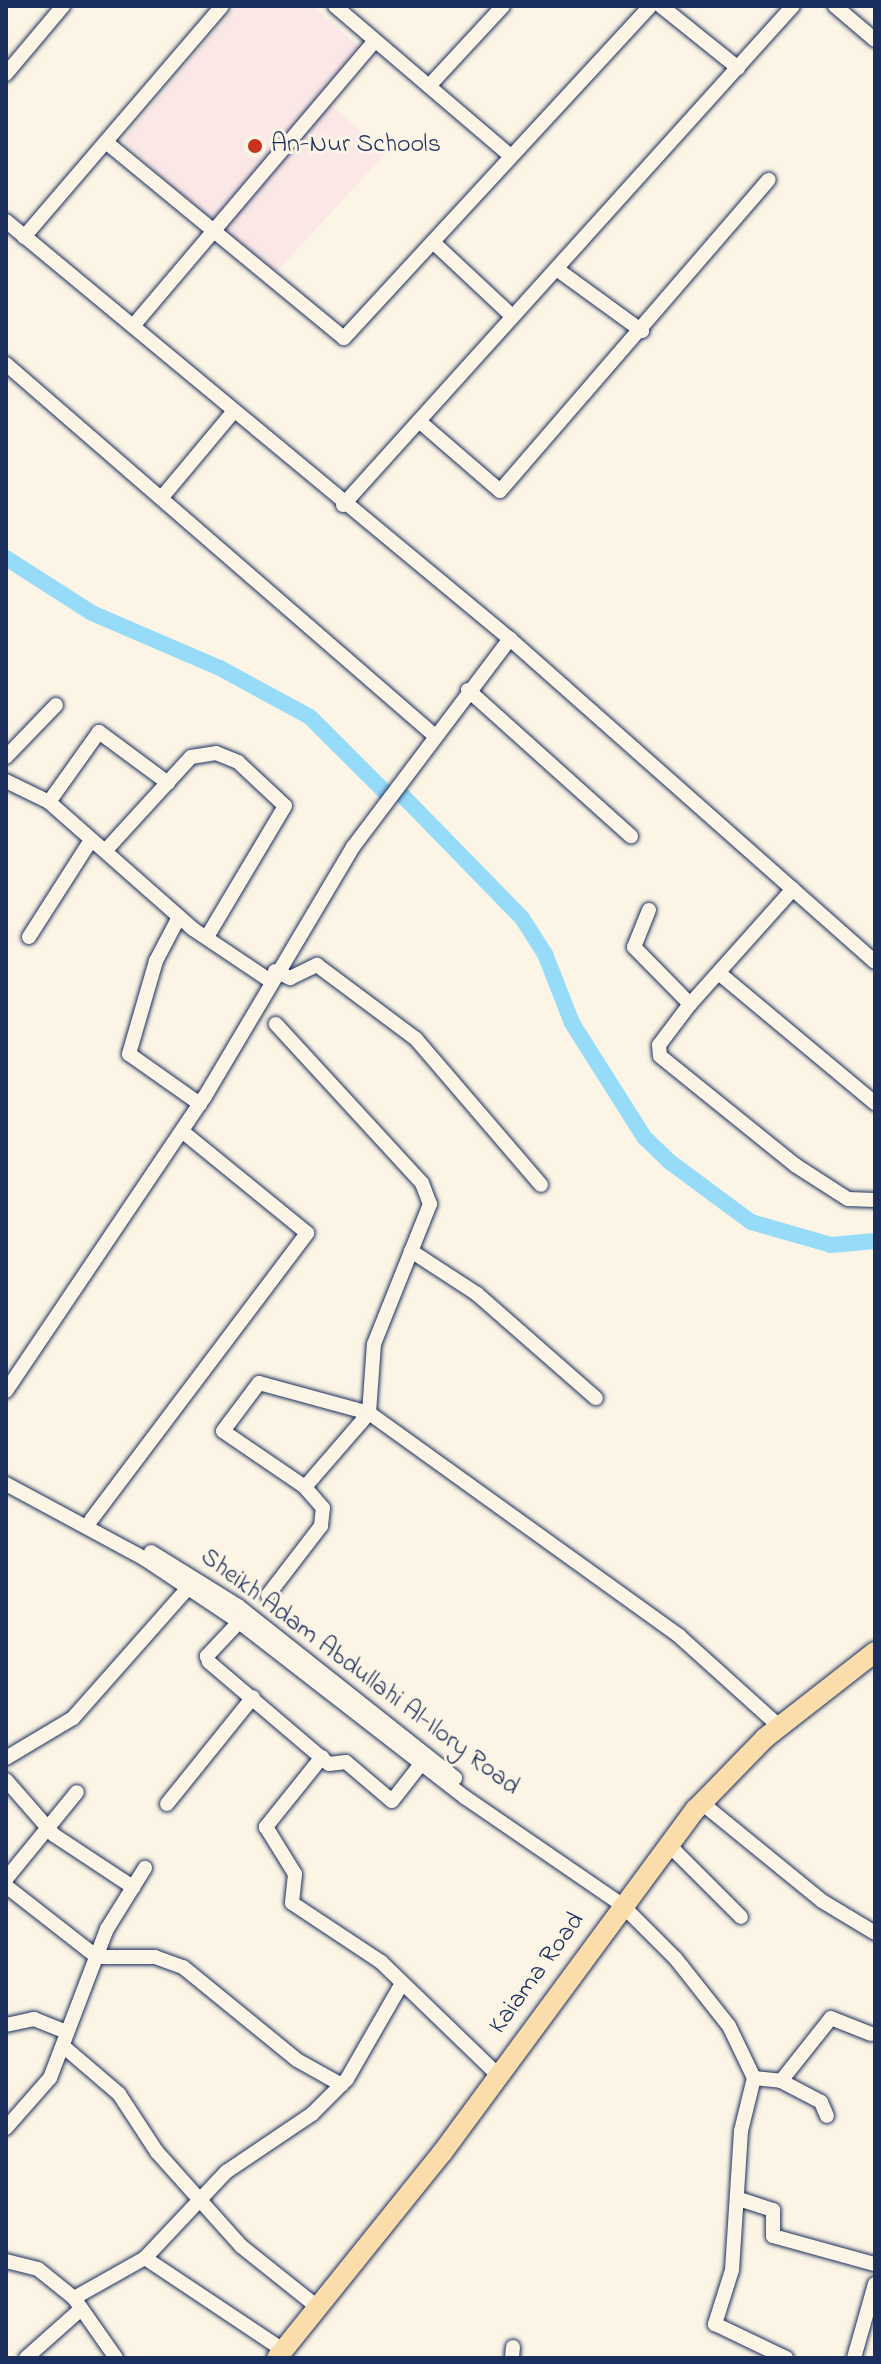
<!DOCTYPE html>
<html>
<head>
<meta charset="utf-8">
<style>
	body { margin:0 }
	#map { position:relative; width:881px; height:2364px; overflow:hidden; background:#fcf5e5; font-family:"Indie Flower",sans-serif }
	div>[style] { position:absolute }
	.built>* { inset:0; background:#fae7e6 }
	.river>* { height:16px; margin:-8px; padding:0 8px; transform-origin:8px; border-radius:8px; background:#96dbf8 }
	.roads { filter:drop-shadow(0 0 2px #1b2f5e) drop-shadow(0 0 2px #1b2f5e) }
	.minor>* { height:14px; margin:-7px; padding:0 7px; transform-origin:7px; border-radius:7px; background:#fcf5e5 }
	.highway>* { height:20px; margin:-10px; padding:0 10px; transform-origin:10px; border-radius:10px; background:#faddab }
	.dots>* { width:22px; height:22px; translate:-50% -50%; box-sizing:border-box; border:4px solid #fcf5e5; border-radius:50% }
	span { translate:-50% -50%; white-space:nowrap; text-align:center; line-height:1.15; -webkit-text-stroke:6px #fcf5e5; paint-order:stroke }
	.poi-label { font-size:26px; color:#1b2f5e }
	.left { translate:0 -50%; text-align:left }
	.street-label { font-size:26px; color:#1b2f5e }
	.frame { position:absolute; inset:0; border:8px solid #1b2f5e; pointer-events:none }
</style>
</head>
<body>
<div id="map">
	<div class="built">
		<i style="clip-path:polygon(236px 6px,312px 6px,361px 48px,331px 106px,387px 152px,269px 280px,123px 140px)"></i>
	</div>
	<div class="river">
		<i style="left:6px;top:558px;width:102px;rotate:32.6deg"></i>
		<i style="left:92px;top:613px;width:139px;rotate:23.3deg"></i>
		<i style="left:220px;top:668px;width:102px;rotate:28.6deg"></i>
		<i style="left:310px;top:717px;width:107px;rotate:45deg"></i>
		<i style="left:386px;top:793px;width:15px;rotate:4deg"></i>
		<i style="left:401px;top:794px;width:173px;rotate:45.7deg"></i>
		<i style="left:522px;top:918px;width:43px;rotate:57.4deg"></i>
		<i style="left:545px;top:954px;width:74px;rotate:68.6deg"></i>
		<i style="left:572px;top:1023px;width:135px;rotate:57.7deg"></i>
		<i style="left:644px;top:1137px;width:36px;rotate:44deg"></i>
		<i style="left:670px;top:1162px;width:101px;rotate:36.5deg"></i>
		<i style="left:751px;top:1222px;width:83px;rotate:16deg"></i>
		<i style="left:831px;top:1245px;width:44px;rotate:-5.2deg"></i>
	</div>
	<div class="roads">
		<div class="minor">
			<i style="left:335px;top:6px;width:226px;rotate:40.5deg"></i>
			<i style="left:661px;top:6px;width:99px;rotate:38.8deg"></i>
			<i style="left:835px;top:6px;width:52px;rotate:40.4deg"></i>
			<i style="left:6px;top:74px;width:89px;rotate:-50deg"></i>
			<i style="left:429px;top:86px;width:109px;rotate:-47.2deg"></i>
			<i style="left:106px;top:142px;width:308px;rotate:39.5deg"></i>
			<i style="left:344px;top:338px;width:452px;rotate:-47.3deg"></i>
			<i style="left:6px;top:221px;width:655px;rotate:39.67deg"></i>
			<i style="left:510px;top:639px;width:487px;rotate:41.5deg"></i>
			<i style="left:24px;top:237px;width:304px;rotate:-49.4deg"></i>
			<i style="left:433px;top:242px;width:108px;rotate:43.1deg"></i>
			<i style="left:558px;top:270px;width:104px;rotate:36deg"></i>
			<i style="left:133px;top:326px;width:371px;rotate:-49.7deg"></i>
			<i style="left:6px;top:364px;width:566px;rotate:40.92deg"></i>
			<i style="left:419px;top:421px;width:107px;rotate:40.8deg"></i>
			<i style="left:500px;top:491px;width:411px;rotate:-49.2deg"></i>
			<i style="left:163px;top:496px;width:111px;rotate:-50.1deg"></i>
			<i style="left:343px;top:505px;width:672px;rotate:-47.96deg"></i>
			<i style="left:468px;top:690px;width:219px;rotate:41.9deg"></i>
			<i style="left:6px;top:757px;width:72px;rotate:-46.1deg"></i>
			<i style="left:6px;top:781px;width:48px;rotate:26deg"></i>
			<i style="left:49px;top:802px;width:192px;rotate:41.4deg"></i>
			<i style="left:193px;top:929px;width:92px;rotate:33.9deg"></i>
			<i style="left:49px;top:802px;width:86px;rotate:-54.5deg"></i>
			<i style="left:99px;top:732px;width:86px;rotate:36.5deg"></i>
			<i style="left:106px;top:850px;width:126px;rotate:-47.6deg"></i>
			<i style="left:191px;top:757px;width:25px;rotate:-9deg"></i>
			<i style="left:216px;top:753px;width:24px;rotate:22deg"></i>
			<i style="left:238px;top:762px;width:64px;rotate:43.1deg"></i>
			<i style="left:285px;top:806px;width:152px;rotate:120.8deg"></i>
			<i style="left:793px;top:889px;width:154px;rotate:131.8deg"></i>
			<i style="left:690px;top:1004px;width:51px;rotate:127.1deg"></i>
			<i style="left:659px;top:1045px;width:11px;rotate:85deg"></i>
			<i style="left:660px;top:1056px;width:174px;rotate:38.9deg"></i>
			<i style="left:795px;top:1165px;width:63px;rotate:32.7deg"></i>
			<i style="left:848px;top:1199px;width:27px;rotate:2deg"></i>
			<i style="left:649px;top:910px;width:40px;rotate:112deg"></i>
			<i style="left:634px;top:947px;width:80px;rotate:45.5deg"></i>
			<i style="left:179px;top:917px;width:50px;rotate:117.6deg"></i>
			<i style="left:156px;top:961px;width:97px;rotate:106.2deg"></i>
			<i style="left:129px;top:1054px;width:87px;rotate:35.2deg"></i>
			<i style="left:29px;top:937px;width:115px;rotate:-57.4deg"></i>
			<i style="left:275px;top:971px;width:17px;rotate:25deg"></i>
			<i style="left:290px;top:978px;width:30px;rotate:-26deg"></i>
			<i style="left:317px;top:965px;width:124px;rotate:36.8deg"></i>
			<i style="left:416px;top:1039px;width:192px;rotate:49.4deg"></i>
			<i style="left:720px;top:974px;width:202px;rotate:39.8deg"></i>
			<i style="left:411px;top:1251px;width:79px;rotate:33.1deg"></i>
			<i style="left:477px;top:1294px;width:158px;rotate:41.2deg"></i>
			<i style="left:6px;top:1391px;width:354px;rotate:-56deg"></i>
			<i style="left:204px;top:1098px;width:292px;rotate:-59.3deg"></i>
			<i style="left:353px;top:847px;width:261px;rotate:-53deg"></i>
			<i style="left:6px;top:1484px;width:158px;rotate:28.3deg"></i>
			<i style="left:145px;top:1559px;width:113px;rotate:33.8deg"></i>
			<i style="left:239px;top:1622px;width:287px;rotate:37.8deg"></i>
			<i style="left:466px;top:1798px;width:188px;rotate:34.4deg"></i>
			<i style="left:621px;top:1904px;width:78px;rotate:45deg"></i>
			<i style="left:676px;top:1959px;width:85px;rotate:51.7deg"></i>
			<i style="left:729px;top:2026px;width:58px;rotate:64.3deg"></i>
			<i style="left:754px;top:2078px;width:55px;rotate:103.8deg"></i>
			<i style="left:741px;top:2131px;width:139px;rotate:93.7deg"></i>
			<i style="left:732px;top:2270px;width:57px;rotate:107.5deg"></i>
			<i style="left:715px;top:2324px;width:79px;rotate:25.6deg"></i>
			<i style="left:305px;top:1487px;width:99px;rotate:-145.7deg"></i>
			<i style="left:223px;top:1431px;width:60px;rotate:-53.1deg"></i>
			<i style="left:259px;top:1383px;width:114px;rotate:15.3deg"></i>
			<i style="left:369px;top:1413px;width:382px;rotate:35.7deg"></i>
			<i style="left:679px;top:1636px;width:135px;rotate:42deg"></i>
			<i style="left:91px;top:1520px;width:359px;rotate:-53deg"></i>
			<i style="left:307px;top:1233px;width:161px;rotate:-140.8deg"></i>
			<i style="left:151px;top:1552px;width:102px;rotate:31.8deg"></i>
			<i style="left:238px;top:1606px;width:277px;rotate:38.4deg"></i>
			<i style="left:268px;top:1595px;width:87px;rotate:-52.5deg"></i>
			<i style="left:321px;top:1526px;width:18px;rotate:-84deg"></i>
			<i style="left:323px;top:1508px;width:28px;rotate:-131deg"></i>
			<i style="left:305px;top:1487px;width:98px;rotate:-49.1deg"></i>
			<i style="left:369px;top:1413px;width:69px;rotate:-85.9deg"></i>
			<i style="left:374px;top:1344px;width:151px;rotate:-68.2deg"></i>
			<i style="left:430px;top:1204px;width:22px;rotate:-111deg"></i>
			<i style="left:422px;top:1183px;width:216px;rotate:-132.6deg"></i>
			<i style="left:239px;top:1622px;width:47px;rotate:133.3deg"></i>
			<i style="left:207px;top:1656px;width:6px;rotate:72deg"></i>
			<i style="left:209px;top:1662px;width:157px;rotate:40.4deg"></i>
			<i style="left:329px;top:1764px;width:17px;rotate:-7deg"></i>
			<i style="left:346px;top:1762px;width:60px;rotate:40.3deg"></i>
			<i style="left:392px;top:1801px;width:47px;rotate:-51.9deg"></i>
			<i style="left:322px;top:1757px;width:90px;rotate:128.7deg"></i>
			<i style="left:266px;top:1827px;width:55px;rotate:58.3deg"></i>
			<i style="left:295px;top:1874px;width:29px;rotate:96deg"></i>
			<i style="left:292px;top:1903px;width:107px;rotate:33.5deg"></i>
			<i style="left:381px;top:1962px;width:163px;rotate:44deg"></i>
			<i style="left:6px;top:1758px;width:78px;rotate:-30.8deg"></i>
			<i style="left:73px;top:1718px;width:175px;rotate:-48.5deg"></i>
			<i style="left:6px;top:1780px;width:73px;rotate:48.9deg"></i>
			<i style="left:54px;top:1835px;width:95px;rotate:33.4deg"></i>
			<i style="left:167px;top:1804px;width:137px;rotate:-51.2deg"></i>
			<i style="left:708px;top:1808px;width:147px;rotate:39.2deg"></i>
			<i style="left:822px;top:1901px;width:62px;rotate:31.1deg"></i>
			<i style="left:673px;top:1849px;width:96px;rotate:45deg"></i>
			<i style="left:6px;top:1879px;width:112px;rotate:-50.8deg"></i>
			<i style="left:6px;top:1886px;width:115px;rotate:38deg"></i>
			<i style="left:97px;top:1957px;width:58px"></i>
			<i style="left:155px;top:1957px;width:30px;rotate:20deg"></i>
			<i style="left:183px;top:1967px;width:147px;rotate:39.2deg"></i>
			<i style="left:297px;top:2060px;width:51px;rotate:29.1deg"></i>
			<i style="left:6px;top:2025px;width:29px;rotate:-12deg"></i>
			<i style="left:34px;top:2019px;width:35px;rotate:22deg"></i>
			<i style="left:63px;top:2046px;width:74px;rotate:40.6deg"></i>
			<i style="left:119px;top:2094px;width:69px;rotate:56.8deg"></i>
			<i style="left:157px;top:2152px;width:126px;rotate:48.2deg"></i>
			<i style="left:241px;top:2246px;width:95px;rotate:38.6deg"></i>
			<i style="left:754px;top:2078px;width:27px;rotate:6deg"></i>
			<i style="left:781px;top:2081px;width:45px;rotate:27.7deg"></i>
			<i style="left:821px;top:2102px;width:15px;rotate:67deg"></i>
			<i style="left:781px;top:2081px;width:80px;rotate:-51.6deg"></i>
			<i style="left:831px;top:2018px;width:43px;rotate:21.8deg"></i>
			<i style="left:6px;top:2128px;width:67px;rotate:-48.7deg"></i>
			<i style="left:50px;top:2078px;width:160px;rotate:-69.1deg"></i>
			<i style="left:107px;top:1929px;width:72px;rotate:-58.1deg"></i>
			<i style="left:739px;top:2199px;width:36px;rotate:18deg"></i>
			<i style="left:773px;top:2210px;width:26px;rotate:90deg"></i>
			<i style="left:773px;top:2236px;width:106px;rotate:15.4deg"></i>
			<i style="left:145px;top:2258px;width:166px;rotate:33.7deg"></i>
			<i style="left:6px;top:2261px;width:33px;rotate:14deg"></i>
			<i style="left:38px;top:2269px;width:46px;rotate:38.9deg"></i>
			<i style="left:74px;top:2298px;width:73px;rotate:55deg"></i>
			<i style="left:74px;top:2298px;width:81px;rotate:-29.4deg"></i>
			<i style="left:145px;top:2258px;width:118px;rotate:-46.7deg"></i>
			<i style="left:226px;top:2172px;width:104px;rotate:-34deg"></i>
			<i style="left:312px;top:2114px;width:49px;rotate:-45deg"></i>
			<i style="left:347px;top:2079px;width:108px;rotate:-60.1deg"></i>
			<i style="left:26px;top:2358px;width:74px;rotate:-41.7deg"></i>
			<i style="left:512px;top:2358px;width:11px;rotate:-85deg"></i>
			<i style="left:854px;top:2358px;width:77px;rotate:-74.2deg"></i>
		</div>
		<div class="highway">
			<i style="left:277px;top:2358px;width:263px;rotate:-51.2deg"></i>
			<i style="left:442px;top:2153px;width:428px;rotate:-53.6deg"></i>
			<i style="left:696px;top:1809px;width:99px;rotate:-45.8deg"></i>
			<i style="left:765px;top:1738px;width:140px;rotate:-38deg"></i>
		</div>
	</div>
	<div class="dots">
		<i style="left:255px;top:146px;background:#c8321e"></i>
	</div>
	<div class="poi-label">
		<span class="left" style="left:271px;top:146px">An-Nur Schools</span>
	</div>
	<div class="street-label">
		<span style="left:359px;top:1673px;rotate:37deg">Sheikh Adam Abdullahi Al-Ilory Road</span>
		<span style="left:538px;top:1974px;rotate:-54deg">Kaiama Road</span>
	</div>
	<div class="frame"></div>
</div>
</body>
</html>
